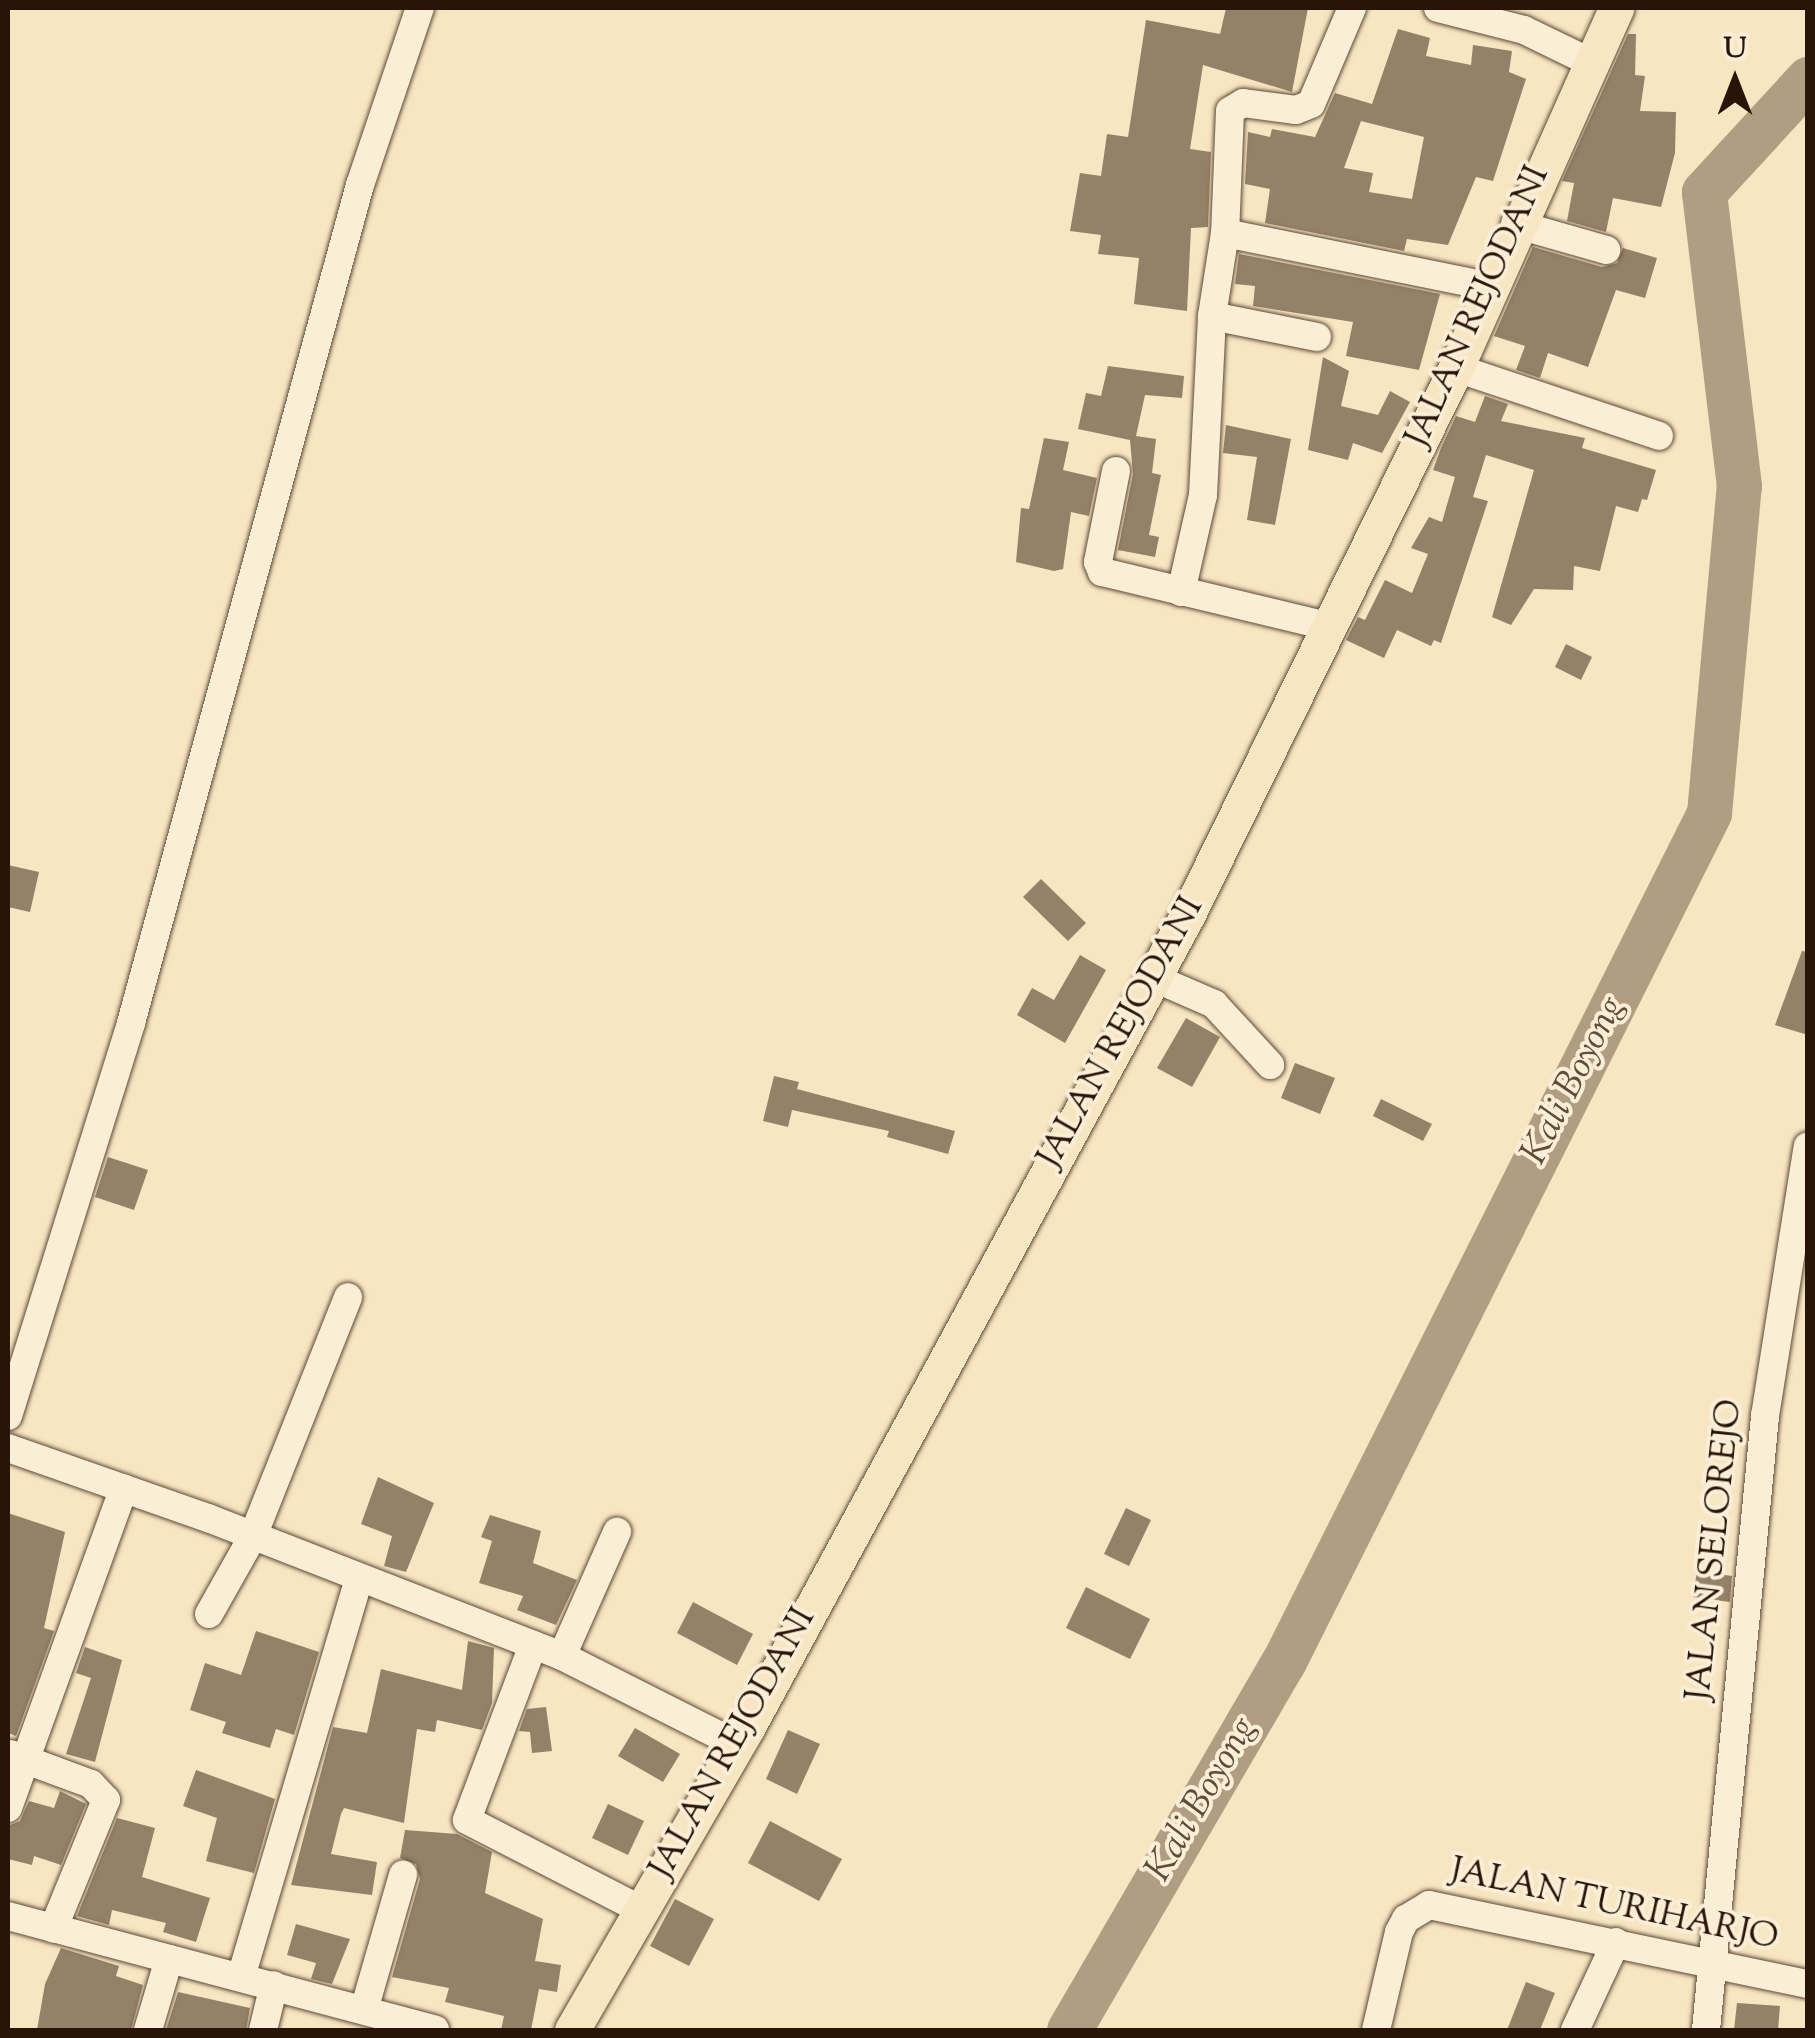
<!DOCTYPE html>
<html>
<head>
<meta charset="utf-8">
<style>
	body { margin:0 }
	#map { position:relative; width:1815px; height:2038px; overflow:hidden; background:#f8e5c1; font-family:"Sorts Mill Goudy",serif }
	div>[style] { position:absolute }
	.river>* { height:45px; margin:-22.5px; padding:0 22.5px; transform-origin:22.5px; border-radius:22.5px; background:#b19e82 }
	.building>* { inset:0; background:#948168 }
	.roads { filter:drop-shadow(0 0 2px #5c4936) drop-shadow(0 0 2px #5c4936) }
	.minor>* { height:28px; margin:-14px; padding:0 14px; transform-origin:14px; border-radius:14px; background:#faeed7 }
	.major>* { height:35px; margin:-17.5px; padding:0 17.5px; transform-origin:17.5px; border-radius:17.5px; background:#f8e5c1 }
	span { translate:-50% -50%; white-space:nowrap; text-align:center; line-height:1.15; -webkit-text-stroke:8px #faeed7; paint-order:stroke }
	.street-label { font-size:35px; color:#281508 }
	.water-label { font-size:38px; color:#5f4c39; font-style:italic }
	.frame { position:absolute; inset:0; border:10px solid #281508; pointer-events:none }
	.north { position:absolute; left:1685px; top:30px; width:100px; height:100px; -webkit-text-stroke:8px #faeed7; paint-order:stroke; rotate:0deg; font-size:28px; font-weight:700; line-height:40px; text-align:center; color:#281508 }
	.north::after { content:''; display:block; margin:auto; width:35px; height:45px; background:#281508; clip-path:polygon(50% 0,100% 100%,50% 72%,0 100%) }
</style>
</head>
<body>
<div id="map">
	<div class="river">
		<i style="left:1069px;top:2030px;width:425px;rotate:-59.8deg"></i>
		<i style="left:1283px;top:1663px;width:951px;rotate:-63.38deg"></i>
		<i style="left:1709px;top:813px;width:328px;rotate:-84.8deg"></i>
		<i style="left:1739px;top:486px;width:296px;rotate:-96.8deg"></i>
		<i style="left:1704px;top:192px;width:154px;rotate:-47.4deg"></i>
	</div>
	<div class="building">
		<i style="clip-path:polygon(1226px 8px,1308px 8px,1292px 92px,1203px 65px,1190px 149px,1211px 152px,1208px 227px,1191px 228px,1187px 311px,1134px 304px,1139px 258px,1098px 254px,1101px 235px,1070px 231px,1080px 173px,1101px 176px,1107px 134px,1128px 137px,1146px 20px,1220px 34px)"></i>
		<i style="clip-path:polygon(evenodd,1398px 29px,1430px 38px,1426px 56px,1471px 65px,1473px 45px,1512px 51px,1509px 72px,1526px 79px,1493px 181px,1476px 177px,1448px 245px,1407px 239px,1404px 251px,1265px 223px,1270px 189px,1245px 184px,1248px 132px,1270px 137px,1272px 129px,1315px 137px,1335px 93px,1372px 104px,1398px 29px,1361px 121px,1424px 137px,1412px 199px,1369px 192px,1373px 173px,1344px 168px,1361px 121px)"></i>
		<i style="clip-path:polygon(1628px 34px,1636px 34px,1635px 75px,1645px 76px,1640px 111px,1676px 112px,1675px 153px,1661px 207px,1613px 198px,1606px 232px,1567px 221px,1574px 183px,1562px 181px)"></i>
		<i style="clip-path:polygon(1533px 247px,1602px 267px,1617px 263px,1623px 248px,1657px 258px,1645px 298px,1616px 290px,1588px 367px,1548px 353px,1540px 378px,1516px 370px,1525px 346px,1494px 336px)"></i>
		<i style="clip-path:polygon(1239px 254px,1440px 294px,1419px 370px,1346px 356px,1353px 322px,1253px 306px,1255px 286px,1235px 284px)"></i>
		<i style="clip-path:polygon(1323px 357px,1349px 371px,1341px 406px,1378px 415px,1390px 391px,1410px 402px,1382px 453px,1353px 443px,1348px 460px,1308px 450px)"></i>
		<i style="clip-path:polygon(1108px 366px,1184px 376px,1182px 398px,1145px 395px,1136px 436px,1156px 439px,1152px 473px,1161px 475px,1149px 535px,1159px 537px,1155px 557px,1118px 550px,1133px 474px,1130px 440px,1078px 429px,1086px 393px,1101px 396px)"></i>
		<i style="clip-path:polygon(1485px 396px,1508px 404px,1501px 421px,1585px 438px,1582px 448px,1656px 470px,1647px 500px,1642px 499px,1638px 512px,1616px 506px,1600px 571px,1574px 566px,1573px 590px,1534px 589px,1511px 625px,1492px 617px,1534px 470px,1486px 455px,1473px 497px,1488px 501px,1441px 643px,1434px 640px,1431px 646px,1397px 630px,1384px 658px,1346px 640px,1358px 617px,1365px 620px,1385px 580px,1412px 593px,1428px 554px,1411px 548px,1429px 517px,1442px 522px,1455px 477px,1433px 470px,1441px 448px,1456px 416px,1475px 422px)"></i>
		<i style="clip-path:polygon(1226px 425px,1291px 439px,1275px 525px,1247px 520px,1257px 457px,1223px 453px)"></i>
		<i style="clip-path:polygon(1044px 438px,1069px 442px,1063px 470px,1097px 478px,1089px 516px,1071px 512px,1063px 569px,1054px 571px,1016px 562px,1021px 508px,1029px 509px)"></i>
		<i style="clip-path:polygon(1566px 644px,1592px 657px,1581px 680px,1555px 667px)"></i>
		<i style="clip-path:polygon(8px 865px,39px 872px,30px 912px,8px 907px)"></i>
		<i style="clip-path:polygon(1041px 879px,1086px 923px,1068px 941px,1023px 897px)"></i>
		<i style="clip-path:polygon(1802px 951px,1808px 952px,1808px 1035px,1775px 1025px)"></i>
		<i style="clip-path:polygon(1080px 955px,1106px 970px,1065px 1043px,1017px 1015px,1032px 988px,1054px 1000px)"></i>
		<i style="clip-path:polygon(1186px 1018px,1220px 1037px,1192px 1087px,1157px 1068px)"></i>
		<i style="clip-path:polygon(1295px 1063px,1335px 1078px,1320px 1114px,1281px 1098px)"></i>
		<i style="clip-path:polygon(774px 1076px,799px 1082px,797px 1089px,955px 1131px,948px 1154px,887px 1137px,889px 1131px,792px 1110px,788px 1127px,763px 1121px)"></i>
		<i style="clip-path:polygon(1381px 1099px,1432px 1124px,1423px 1141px,1373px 1116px)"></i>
		<i style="clip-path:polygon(108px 1157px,148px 1170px,134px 1210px,95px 1197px)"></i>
		<i style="clip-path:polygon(378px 1477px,434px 1503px,406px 1572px,384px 1566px,392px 1536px,361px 1524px)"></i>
		<i style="clip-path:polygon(1126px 1508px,1151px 1520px,1129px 1566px,1104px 1554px)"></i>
		<i style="clip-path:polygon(8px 1513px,65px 1532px,44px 1628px,54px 1631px,16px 1736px,8px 1733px)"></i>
		<i style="clip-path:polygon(490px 1515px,541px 1531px,533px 1563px,577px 1580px,556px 1625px,517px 1610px,523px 1596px,479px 1583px,492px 1541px,481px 1537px)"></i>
		<i style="clip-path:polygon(1697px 1571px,1732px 1576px,1730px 1602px,1693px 1597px)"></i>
		<i style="clip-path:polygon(1086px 1587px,1150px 1619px,1130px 1659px,1066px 1628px)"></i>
		<i style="clip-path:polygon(693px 1602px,753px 1634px,737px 1665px,677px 1633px)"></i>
		<i style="clip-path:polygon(256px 1631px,319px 1652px,294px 1735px,276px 1729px,270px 1748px,222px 1733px,226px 1722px,190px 1710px,205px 1663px,241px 1675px)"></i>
		<i style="clip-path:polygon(468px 1641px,494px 1648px,492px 1703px,482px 1730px,437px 1720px,435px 1732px,417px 1729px,404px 1823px,344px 1808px,341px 1814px,331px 1854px,377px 1862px,372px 1895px,291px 1885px,333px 1727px,367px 1733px,381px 1669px,462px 1690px)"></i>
		<i style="clip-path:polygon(85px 1647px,122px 1660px,95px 1762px,66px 1754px,91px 1678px,76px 1673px)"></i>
		<i style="clip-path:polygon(546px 1707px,552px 1751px,532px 1753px,530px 1732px,519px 1731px,527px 1709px)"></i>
		<i style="clip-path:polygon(635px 1728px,680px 1754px,663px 1782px,618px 1756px)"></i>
		<i style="clip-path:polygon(788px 1730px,820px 1744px,797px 1794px,766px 1779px)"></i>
		<i style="clip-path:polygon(196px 1770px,275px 1799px,254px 1873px,206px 1861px,217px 1818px,183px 1806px)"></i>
		<i style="clip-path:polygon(60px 1791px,86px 1804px,61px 1865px,34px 1856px,32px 1865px,8px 1859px,10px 1825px,20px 1821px,29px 1801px,54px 1808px)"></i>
		<i style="clip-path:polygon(608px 1804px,644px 1821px,628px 1855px,592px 1838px)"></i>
		<i style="clip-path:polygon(117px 1818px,155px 1828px,142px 1877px,210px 1898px,196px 1942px,163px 1932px,166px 1923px,112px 1910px,109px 1925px,77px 1916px)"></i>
		<i style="clip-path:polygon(770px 1821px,842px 1859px,819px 1901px,748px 1863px)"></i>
		<i style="clip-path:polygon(405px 1830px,457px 1834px,492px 1852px,485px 1893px,543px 1919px,535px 1961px,561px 1965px,557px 1992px,539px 1989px,531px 2030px,501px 2030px,504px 2016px,445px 2002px,449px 1988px,392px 1977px,420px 1879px,416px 1864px,400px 1858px)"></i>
		<i style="clip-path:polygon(675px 1899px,714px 1919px,689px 1966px,650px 1946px)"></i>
		<i style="clip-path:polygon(296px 1924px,350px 1939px,332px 1984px,311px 1979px,316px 1963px,287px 1955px)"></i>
		<i style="clip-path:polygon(61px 1948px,119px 1966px,116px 1976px,143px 1985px,131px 2030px,37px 2030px,45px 1984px)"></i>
		<i style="clip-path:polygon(1526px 1982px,1555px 1993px,1540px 2030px,1507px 2030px)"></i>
		<i style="clip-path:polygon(178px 1992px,250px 2008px,246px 2030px,166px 2030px)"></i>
		<i style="clip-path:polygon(1737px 2003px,1780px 2006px,1778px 2030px,1734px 2030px)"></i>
	</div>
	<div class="roads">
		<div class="minor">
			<i style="left:1352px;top:8px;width:104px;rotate:113.1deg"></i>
			<i style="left:1311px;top:104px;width:16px;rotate:158deg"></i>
			<i style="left:1296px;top:110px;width:53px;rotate:-172.5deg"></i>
			<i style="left:1243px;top:103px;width:15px;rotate:148deg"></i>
			<i style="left:1230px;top:111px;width:122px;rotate:92.3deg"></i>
			<i style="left:1225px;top:233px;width:274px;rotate:11.4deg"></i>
			<i style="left:1438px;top:8px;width:89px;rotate:14.3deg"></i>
			<i style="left:1524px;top:30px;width:73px;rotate:25.9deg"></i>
			<i style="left:1515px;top:224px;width:95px;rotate:15.9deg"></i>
			<i style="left:1212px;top:316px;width:107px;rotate:11.3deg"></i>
			<i style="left:1456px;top:368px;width:214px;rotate:18.5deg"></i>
			<i style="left:1116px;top:471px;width:93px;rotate:101.2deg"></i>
			<i style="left:1098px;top:562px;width:11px;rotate:68deg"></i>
			<i style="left:1102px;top:572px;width:231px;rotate:13.5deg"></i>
			<i style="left:1181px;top:592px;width:99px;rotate:-77.2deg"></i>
			<i style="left:1203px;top:495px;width:179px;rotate:-87.1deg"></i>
			<i style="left:1212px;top:316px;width:84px;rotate:-81.1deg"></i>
			<i style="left:1152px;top:977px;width:68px;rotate:23.5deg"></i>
			<i style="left:1214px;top:1004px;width:83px;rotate:47.4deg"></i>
			<i style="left:8px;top:1416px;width:412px;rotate:-72.6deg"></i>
			<i style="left:131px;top:1023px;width:869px;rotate:-74.72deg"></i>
			<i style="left:360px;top:185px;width:187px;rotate:-71.3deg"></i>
			<i style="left:8px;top:1448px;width:212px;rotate:19.3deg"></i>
			<i style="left:208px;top:1518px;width:380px;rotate:21.3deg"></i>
			<i style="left:562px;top:1656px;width:195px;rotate:26.8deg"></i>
			<i style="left:209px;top:1614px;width:90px;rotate:-60.6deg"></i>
			<i style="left:253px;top:1536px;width:257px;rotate:-68.3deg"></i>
			<i style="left:533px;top:1645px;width:187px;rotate:110.7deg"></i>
			<i style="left:467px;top:1820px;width:196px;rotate:27.3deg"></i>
			<i style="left:562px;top:1656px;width:136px;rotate:-66.1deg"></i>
			<i style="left:10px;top:1754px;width:86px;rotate:20.3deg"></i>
			<i style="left:91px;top:1784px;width:22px;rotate:47deg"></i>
			<i style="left:106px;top:1800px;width:139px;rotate:112.3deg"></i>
			<i style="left:8px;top:1808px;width:340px;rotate:-70.1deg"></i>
			<i style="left:8px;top:1916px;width:442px;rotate:14.9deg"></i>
			<i style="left:241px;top:1977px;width:416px;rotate:-73.5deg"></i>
			<i style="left:364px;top:2010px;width:141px;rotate:-73.9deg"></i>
			<i style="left:148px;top:2030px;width:74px;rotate:-73.5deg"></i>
			<i style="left:263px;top:2030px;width:46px;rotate:-76.3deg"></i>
			<i style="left:1376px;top:2030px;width:101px;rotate:-76.8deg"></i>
			<i style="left:1399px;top:1932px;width:15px;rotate:-62deg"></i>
			<i style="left:1406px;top:1919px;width:27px;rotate:-31deg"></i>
			<i style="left:1429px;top:1905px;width:387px;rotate:11.8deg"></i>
			<i style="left:1575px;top:2030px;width:97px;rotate:-65deg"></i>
			<i style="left:1706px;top:2030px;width:617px;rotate:-84.51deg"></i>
			<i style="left:1765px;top:1416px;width:273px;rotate:-81deg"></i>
		</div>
		<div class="major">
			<i style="left:572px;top:2030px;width:349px;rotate:-59.9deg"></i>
			<i style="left:747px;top:1728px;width:926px;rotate:-61.55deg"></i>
			<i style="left:1188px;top:914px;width:608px;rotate:-63.86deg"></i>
			<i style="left:1456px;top:368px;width:394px;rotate:-66deg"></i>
		</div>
	</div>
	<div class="street-label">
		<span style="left:1479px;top:307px;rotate:-66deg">JALAN REJODANI</span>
		<span style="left:1122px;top:1033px;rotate:-61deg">JALAN REJODANI</span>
		<span style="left:1716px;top:1550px;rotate:-84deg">JALAN SELOREJO</span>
		<span style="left:734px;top:1744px;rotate:-61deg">JALAN REJODANI</span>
		<span style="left:1614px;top:1906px;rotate:12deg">JALAN TURIHARJO</span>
	</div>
	<div class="water-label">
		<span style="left:1575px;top:1081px;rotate:-63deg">Kali Boyong</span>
		<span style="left:1203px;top:1800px;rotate:-60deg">Kali Boyong</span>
	</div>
	<div class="frame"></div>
	<div class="north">U</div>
</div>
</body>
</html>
